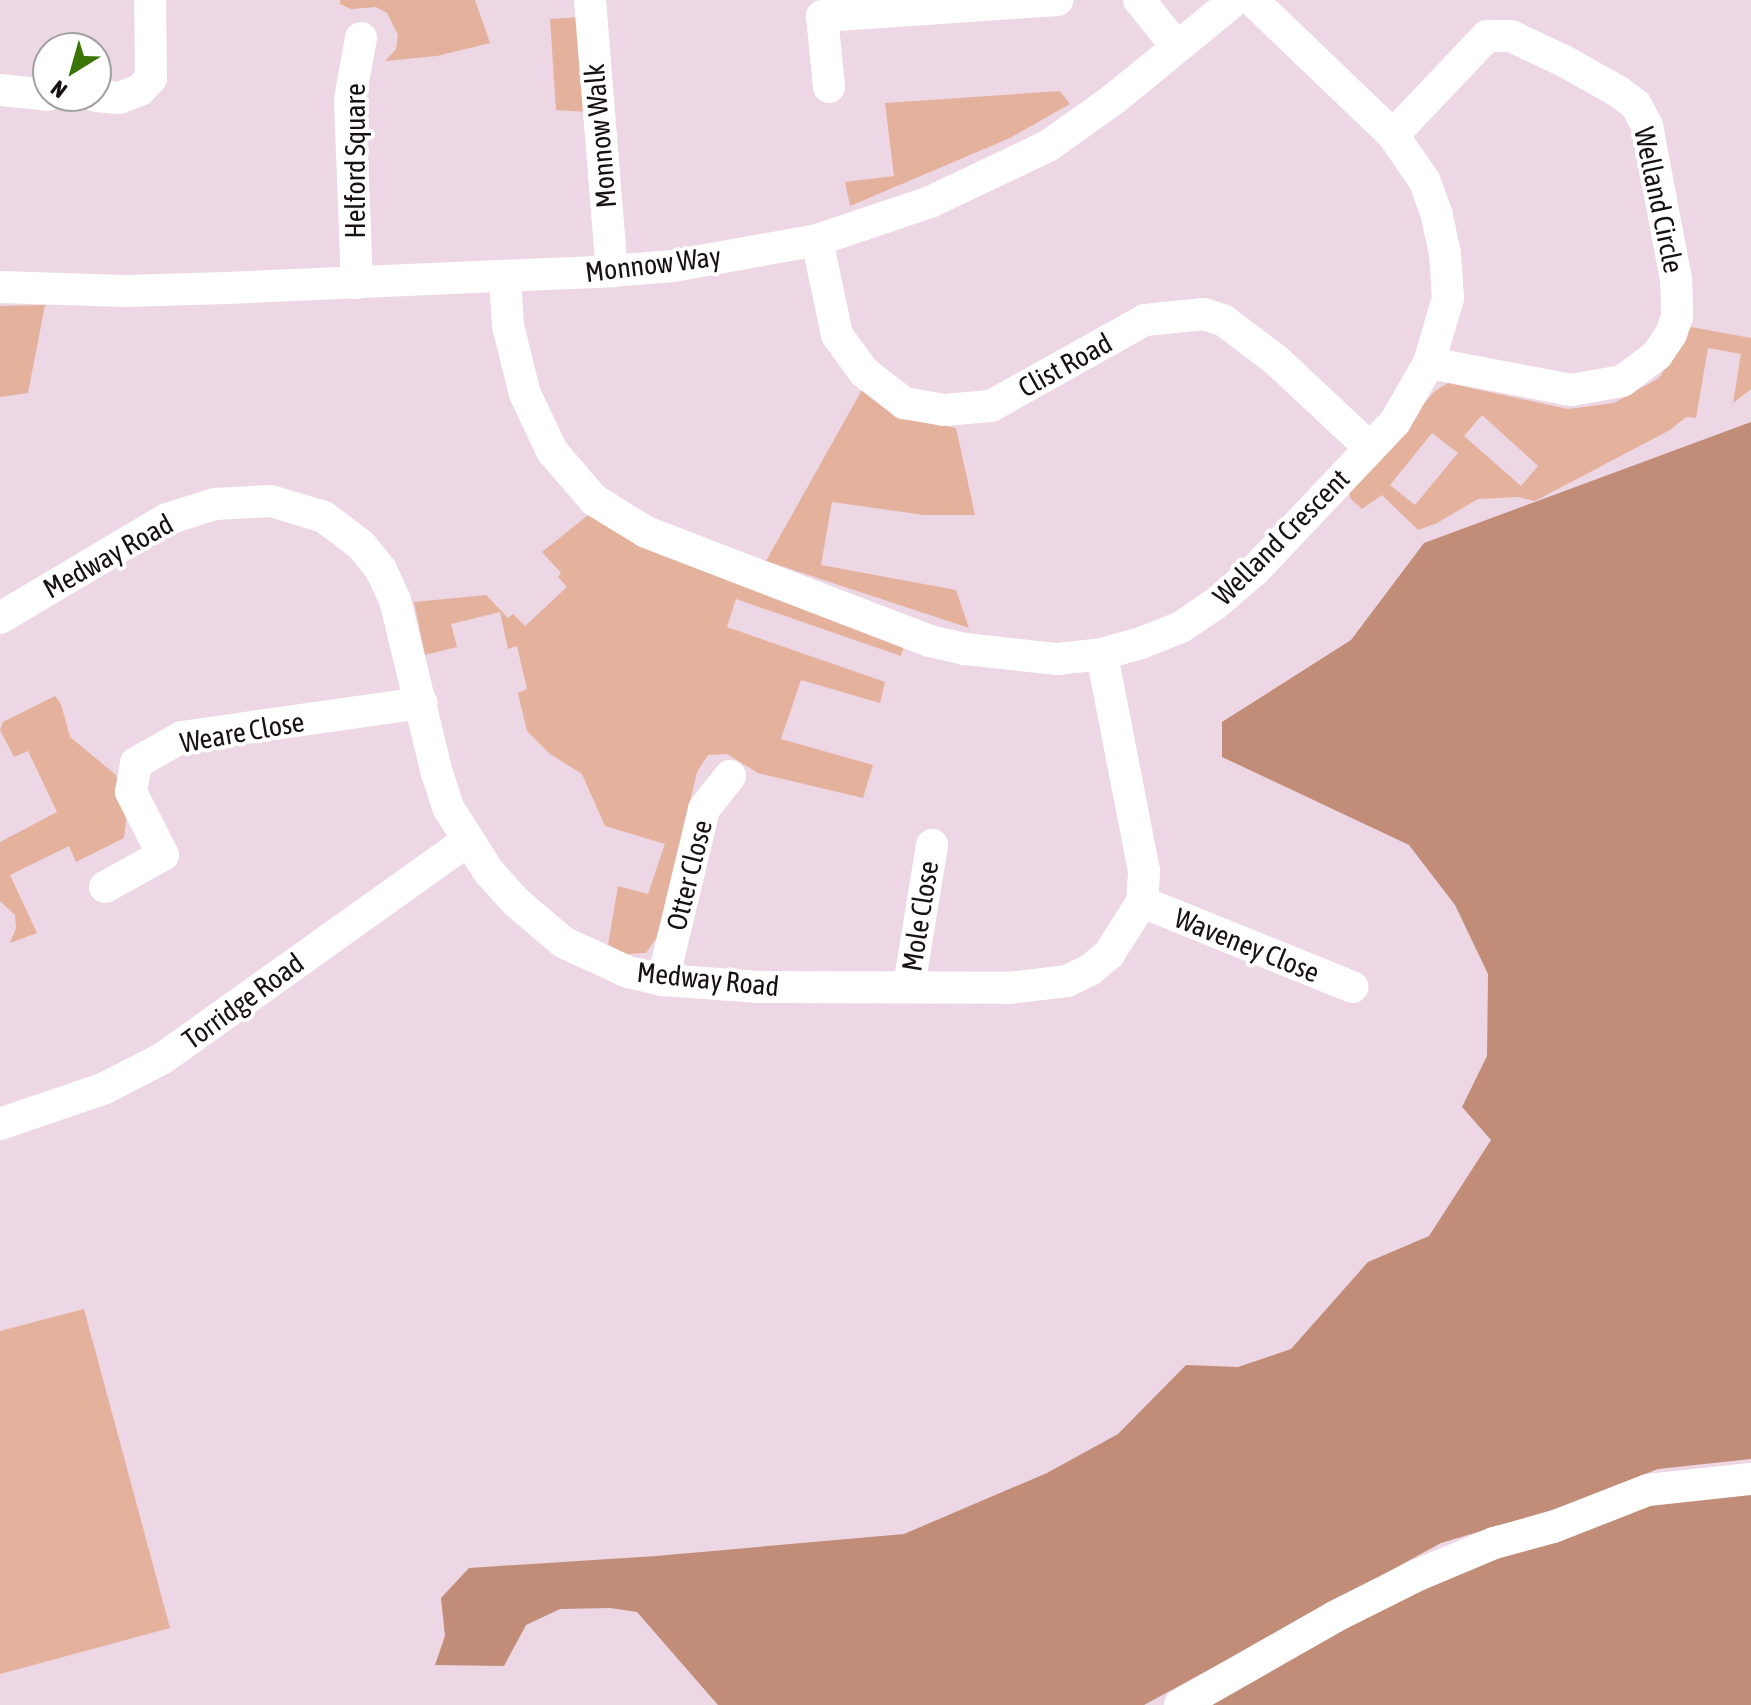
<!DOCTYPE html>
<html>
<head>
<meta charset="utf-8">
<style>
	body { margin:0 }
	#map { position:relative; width:1751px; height:1705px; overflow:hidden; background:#edd7e4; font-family:"Asap Condensed",sans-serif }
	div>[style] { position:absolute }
	.green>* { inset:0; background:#e4b19d }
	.forest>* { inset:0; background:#c18d78 }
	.minor>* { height:32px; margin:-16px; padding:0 16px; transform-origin:16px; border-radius:16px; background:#fff }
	span { translate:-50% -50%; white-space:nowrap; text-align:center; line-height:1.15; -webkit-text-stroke:8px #fff; paint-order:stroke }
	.street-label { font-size:28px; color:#171015 }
	.north { position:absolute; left:32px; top:32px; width:80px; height:80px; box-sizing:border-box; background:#fff; border:2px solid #a29fa1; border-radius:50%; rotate:217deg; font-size:22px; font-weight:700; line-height:32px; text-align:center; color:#171015 }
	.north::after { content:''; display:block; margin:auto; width:28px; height:36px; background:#3b7508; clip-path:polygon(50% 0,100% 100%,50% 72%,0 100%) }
</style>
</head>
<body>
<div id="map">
	<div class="green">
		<i style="clip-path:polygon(340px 0,475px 0,490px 43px,437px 56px,385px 61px,396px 49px,398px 35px,387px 13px,376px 7px,351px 9px,340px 4px)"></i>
		<i style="clip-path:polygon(582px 17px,588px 112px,556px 110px,550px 19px)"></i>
		<i style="clip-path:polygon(1060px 91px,1070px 104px,1010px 138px,850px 206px,845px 182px,894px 176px,885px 103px)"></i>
		<i style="clip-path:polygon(45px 305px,28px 393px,0 397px,0 306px)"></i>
		<i style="clip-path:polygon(evenodd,1691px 327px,1751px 338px,1751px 389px,1733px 403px,1741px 354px,1708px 348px,1696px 418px,1686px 417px,1670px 430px,1535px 501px,1518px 497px,1478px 499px,1437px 523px,1418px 530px,1382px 495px,1362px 509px,1350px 498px,1349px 491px,1354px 483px,1435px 391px,1448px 383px,1568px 409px,1614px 403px,1659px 378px,1691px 327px,1482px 415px,1538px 466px,1521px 486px,1464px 436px,1482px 415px,1691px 327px,1432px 433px,1458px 453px,1415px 505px,1390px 485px,1432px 433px)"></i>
		<i style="clip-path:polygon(862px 390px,899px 416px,956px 428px,975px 515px,924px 515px,832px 502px,821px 565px,956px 590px,969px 628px,766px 561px)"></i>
		<i style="clip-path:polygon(592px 512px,905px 643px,901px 656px,736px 599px,727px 627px,885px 682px,880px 703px,801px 680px,781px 739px,873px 765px,863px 798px,758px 773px,727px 754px,708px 755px,697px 772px,659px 934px,646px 953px,627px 954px,608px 945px,618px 886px,648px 894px,665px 844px,605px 826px,582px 774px,550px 754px,527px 731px,518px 693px,527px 689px,517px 646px,508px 649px,500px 612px,451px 624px,457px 647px,425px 655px,414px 602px,486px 595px,508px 618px,513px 614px,525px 626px,567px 587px,558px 577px,561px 573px,542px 552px)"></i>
		<i style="clip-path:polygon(55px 696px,61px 704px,70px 737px,116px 775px,127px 814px,124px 838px,76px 862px,69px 846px,10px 875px,37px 933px,10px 943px,16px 928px,15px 915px,0 901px,0 842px,57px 812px,28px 751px,14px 757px,0 730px,3px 722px)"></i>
		<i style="clip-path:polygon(84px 1309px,170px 1628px,0 1674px,0 1331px)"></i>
	</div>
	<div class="forest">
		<i style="clip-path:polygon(1751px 422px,1751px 1459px,1658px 1469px,1562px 1507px,1441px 1543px,1144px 1705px,718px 1705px,637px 1612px,610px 1608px,560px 1609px,526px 1625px,504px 1666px,435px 1665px,445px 1636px,441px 1598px,469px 1568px,656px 1556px,904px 1534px,1047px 1473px,1118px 1434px,1186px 1365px,1238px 1367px,1291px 1349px,1368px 1262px,1429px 1236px,1491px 1140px,1462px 1107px,1487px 1056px,1488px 974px,1455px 905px,1409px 845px,1222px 757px,1222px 722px,1351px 640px,1424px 543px)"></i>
		<i style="clip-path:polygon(1751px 1488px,1751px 1705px,1204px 1705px,1340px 1630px,1470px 1565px,1655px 1500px)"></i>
	</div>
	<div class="minor">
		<i style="left:590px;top:0;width:272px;rotate:85.4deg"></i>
		<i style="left:1139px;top:0;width:60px;rotate:51deg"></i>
		<i style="left:829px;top:87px;width:71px;rotate:-95.6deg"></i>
		<i style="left:822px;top:16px;width:236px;rotate:-3.9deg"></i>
		<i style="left:0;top:90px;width:48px;rotate:5.9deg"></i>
		<i style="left:96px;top:96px;width:23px;rotate:5deg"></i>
		<i style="left:119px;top:98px;width:22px;rotate:-21deg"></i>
		<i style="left:140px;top:90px;width:16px;rotate:-47deg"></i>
		<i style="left:151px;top:78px;width:78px;rotate:-90.7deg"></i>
		<i style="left:1393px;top:135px;width:137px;rotate:-46.5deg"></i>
		<i style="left:1487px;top:36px;width:24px"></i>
		<i style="left:1511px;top:36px;width:59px;rotate:25.3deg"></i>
		<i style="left:1564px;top:61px;width:63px;rotate:29.4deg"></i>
		<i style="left:1619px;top:92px;width:21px;rotate:37deg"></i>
		<i style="left:1636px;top:105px;width:24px;rotate:62deg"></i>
		<i style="left:1647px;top:126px;width:156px;rotate:79.3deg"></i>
		<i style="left:1676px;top:279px;width:37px;rotate:88deg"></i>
		<i style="left:1677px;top:316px;width:19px;rotate:108deg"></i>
		<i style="left:1671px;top:334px;width:25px;rotate:124deg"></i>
		<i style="left:1657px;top:355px;width:44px;rotate:143.4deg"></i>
		<i style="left:1622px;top:381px;width:51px;rotate:169.8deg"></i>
		<i style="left:1572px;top:390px;width:146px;rotate:-169.3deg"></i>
		<i style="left:817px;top:240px;width:97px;rotate:78.1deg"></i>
		<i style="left:837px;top:335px;width:46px;rotate:53.9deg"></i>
		<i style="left:864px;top:372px;width:51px;rotate:37.8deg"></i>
		<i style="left:904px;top:403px;width:41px;rotate:9.9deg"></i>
		<i style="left:944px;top:410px;width:47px;rotate:-4.9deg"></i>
		<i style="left:991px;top:406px;width:176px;rotate:-29.2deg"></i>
		<i style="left:1145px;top:320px;width:59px;rotate:-5.8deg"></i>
		<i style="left:1204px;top:314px;width:20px;rotate:18deg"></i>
		<i style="left:1223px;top:320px;width:66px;rotate:37deg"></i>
		<i style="left:1276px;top:360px;width:129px;rotate:43.1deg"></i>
		<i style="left:505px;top:277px;width:49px;rotate:86.5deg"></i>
		<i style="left:508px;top:326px;width:70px;rotate:76deg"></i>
		<i style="left:525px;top:394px;width:63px;rotate:64.7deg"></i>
		<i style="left:552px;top:451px;width:65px;rotate:49.4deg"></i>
		<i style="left:594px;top:500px;width:61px;rotate:31.6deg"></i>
		<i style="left:646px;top:532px;width:304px;rotate:21deg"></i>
		<i style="left:930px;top:641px;width:36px;rotate:13deg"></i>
		<i style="left:965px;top:649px;width:93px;rotate:6.2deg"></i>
		<i style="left:1057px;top:659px;width:45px;rotate:-6.3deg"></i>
		<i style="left:1102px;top:654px;width:41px;rotate:-15.8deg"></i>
		<i style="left:1141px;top:643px;width:43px;rotate:-21.8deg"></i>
		<i style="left:1181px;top:627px;width:40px;rotate:-34deg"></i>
		<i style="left:1214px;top:605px;width:54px;rotate:-40.5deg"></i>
		<i style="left:1255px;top:570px;width:204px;rotate:-46.6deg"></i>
		<i style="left:1395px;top:422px;width:68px;rotate:-60deg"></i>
		<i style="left:1429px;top:363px;width:68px;rotate:-73.7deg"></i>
		<i style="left:1448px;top:298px;width:44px;rotate:-93.9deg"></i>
		<i style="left:1445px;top:254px;width:40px;rotate:-102deg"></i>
		<i style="left:1437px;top:215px;width:37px;rotate:-110deg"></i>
		<i style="left:1424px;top:180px;width:55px;rotate:-124.6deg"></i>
		<i style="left:1393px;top:135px;width:195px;rotate:-136.2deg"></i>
		<i style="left:357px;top:283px;width:184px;rotate:-92.2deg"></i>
		<i style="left:350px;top:99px;width:62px;rotate:-79.8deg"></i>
		<i style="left:0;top:287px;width:126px;rotate:1.8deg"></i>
		<i style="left:126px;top:291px;width:100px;rotate:-1.7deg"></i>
		<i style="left:226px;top:288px;width:386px;rotate:-2.5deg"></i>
		<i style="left:612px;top:271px;width:61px;rotate:-4.7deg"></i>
		<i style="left:673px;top:266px;width:146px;rotate:-10.2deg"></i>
		<i style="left:817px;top:240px;width:119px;rotate:-18.6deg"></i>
		<i style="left:930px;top:202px;width:131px;rotate:-25.4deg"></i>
		<i style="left:1048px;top:146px;width:81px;rotate:-35.5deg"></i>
		<i style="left:1114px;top:99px;width:156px;rotate:-39.3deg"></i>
		<i style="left:0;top:618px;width:194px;rotate:-30.7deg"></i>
		<i style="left:167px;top:519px;width:50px;rotate:-17.4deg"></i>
		<i style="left:215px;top:504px;width:56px;rotate:-3.1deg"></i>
		<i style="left:271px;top:501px;width:55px;rotate:16.8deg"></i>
		<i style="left:324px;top:517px;width:46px;rotate:37.1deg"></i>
		<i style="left:361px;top:545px;width:32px;rotate:51deg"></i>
		<i style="left:381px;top:570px;width:33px;rotate:65deg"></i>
		<i style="left:395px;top:600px;width:178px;rotate:76.4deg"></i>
		<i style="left:437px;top:773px;width:38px;rotate:72deg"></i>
		<i style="left:449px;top:809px;width:75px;rotate:57.6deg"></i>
		<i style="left:489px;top:872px;width:40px;rotate:48deg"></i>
		<i style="left:516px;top:902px;width:62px;rotate:40.4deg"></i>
		<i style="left:563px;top:942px;width:72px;rotate:24.8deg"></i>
		<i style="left:628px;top:972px;width:36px;rotate:13deg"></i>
		<i style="left:663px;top:980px;width:96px;rotate:4.2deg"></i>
		<i style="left:759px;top:987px;width:249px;rotate:0.2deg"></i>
		<i style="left:1008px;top:988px;width:59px;rotate:-6.8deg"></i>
		<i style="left:1067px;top:981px;width:25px;rotate:-26deg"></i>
		<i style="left:1090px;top:970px;width:25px;rotate:-40deg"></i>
		<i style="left:1109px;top:954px;width:62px;rotate:-57.6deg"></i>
		<i style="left:1142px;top:902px;width:31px;rotate:-86deg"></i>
		<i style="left:1144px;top:871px;width:221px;rotate:-101deg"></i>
		<i style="left:105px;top:887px;width:66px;rotate:-28.9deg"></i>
		<i style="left:163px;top:855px;width:71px;rotate:-116.9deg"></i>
		<i style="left:131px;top:792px;width:29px;rotate:-80deg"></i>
		<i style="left:136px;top:763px;width:53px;rotate:-29.5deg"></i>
		<i style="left:182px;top:737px;width:242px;rotate:-8.1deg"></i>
		<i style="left:1142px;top:902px;width:227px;rotate:22deg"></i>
		<i style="left:663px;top:980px;width:176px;rotate:-76.5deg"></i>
		<i style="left:704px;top:809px;width:42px;rotate:-51.8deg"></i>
		<i style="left:909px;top:986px;width:143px;rotate:-80.7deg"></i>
		<i style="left:0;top:1124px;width:111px;rotate:-18.9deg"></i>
		<i style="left:105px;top:1088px;width:65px;rotate:-27.3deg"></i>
		<i style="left:163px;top:1058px;width:374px;rotate:-35.5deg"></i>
		<i style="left:1180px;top:1705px;width:177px;rotate:-29.7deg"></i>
		<i style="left:1334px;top:1617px;width:94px;rotate:-26.6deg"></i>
		<i style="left:1418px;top:1575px;width:82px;rotate:-22.8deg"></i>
		<i style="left:1494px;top:1543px;width:61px;rotate:-15.2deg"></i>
		<i style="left:1553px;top:1527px;width:102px;rotate:-21.3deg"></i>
		<i style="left:1648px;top:1490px;width:104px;rotate:-6.1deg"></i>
	</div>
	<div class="street-label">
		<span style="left:600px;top:136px;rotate:-95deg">Monnow Walk</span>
		<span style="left:355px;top:161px;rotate:-90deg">Helford Square</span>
		<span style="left:1659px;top:200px;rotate:78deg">Welland Circle</span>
		<span style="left:653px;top:264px;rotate:-7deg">Monnow Way</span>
		<span style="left:1065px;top:365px;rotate:-29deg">Clist Road</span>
		<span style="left:1281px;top:537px;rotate:-45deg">Welland Crescent</span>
		<span style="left:108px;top:556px;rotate:-29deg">Medway Road</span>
		<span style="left:242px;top:732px;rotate:-10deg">Weare Close</span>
		<span style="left:689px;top:875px;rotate:-76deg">Otter Close</span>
		<span style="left:920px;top:916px;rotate:-81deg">Mole Close</span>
		<span style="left:1247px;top:945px;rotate:22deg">Waveney Close</span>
		<span style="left:708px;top:979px;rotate:6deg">Medway Road</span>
		<span style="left:243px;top:1001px;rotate:-36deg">Torridge Road</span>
	</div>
	<div class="north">N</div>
</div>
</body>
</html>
